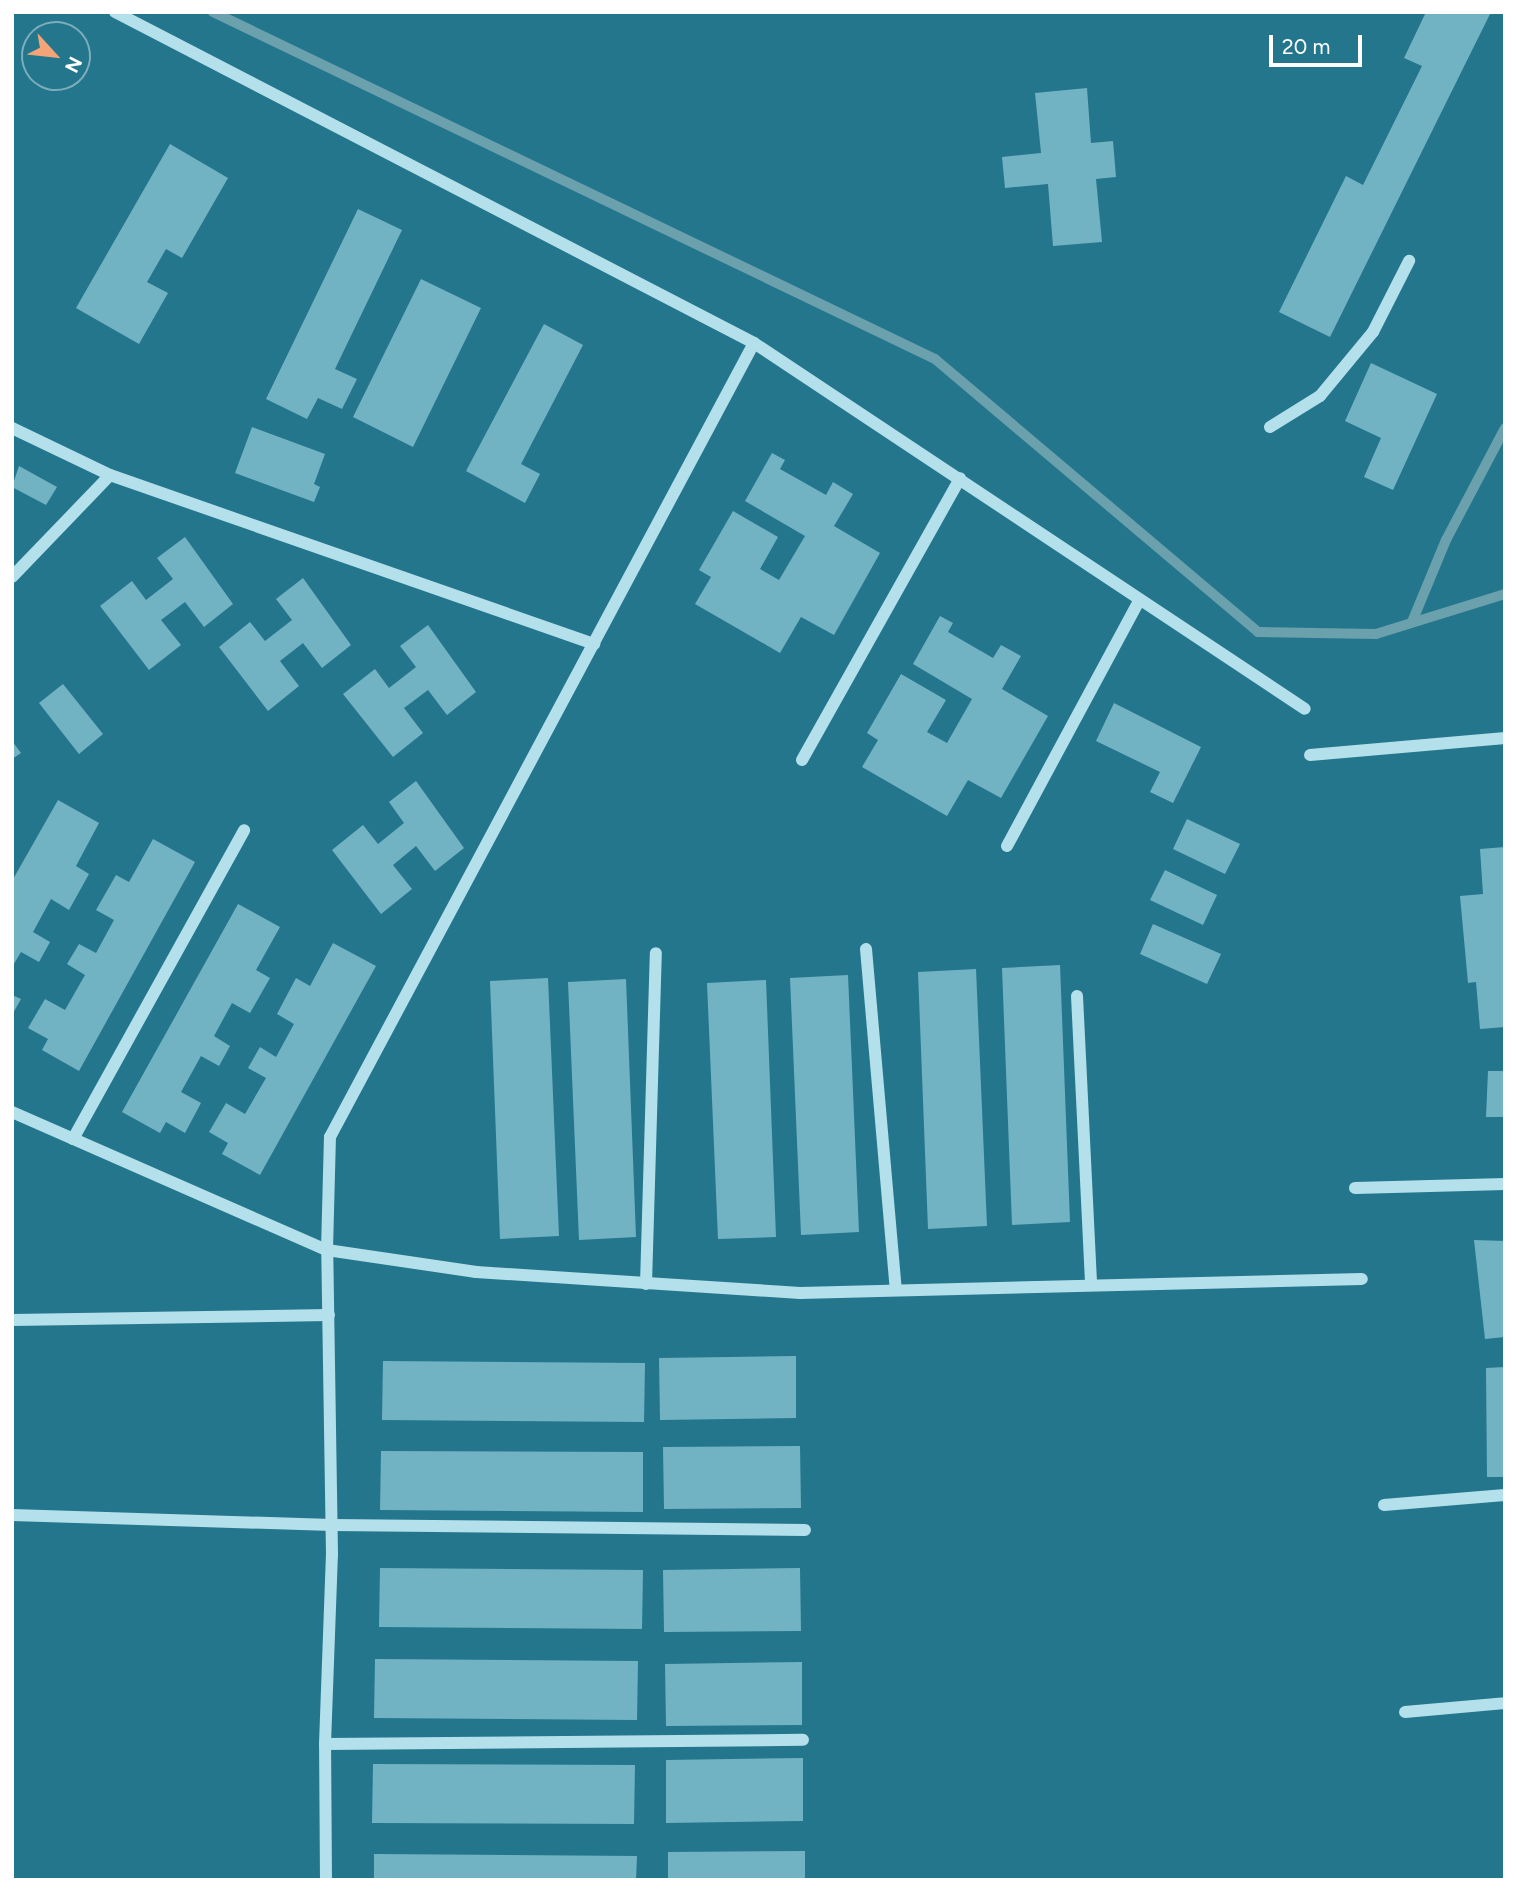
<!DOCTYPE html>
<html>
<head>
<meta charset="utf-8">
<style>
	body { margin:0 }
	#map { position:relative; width:1517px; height:1892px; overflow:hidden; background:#24768c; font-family:Figtree,sans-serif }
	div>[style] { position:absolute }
	.stream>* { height:10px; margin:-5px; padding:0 5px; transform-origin:5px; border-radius:5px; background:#6ba0ad }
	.building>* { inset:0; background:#72b3c3 }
	.minor>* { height:12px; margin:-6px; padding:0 6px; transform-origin:6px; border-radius:6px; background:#b3e0eb }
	span { translate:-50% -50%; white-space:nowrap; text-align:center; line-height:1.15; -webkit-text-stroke:7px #24768c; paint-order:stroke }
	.frame { position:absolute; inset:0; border:14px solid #fff; pointer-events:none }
	.north { position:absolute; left:21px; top:21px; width:70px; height:70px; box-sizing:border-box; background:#24768c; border:2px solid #7cadba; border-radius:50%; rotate:117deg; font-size:19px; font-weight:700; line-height:28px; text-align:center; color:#fff }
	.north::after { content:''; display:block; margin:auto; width:24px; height:32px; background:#f5a477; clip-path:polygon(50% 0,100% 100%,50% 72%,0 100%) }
	.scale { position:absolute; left:1269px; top:35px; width:93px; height:32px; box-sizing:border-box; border:4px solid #fff; border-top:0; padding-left:9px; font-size:21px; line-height:24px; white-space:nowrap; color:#fff; -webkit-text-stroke:5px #24768c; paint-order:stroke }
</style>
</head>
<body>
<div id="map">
	<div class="stream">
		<i style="left:213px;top:12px;width:801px;rotate:25.67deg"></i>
		<i style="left:935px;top:359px;width:423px;rotate:40.2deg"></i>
		<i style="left:1258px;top:632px;width:118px;rotate:1deg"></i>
		<i style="left:1376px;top:634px;width:135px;rotate:-17.2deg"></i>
		<i style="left:1412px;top:622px;width:89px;rotate:-67.5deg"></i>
		<i style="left:1446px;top:540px;width:127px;rotate:-62.2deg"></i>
	</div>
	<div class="building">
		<i style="clip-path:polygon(1426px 12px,1491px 12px,1330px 337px,1279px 312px,1346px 176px,1363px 185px,1422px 66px,1404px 58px)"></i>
		<i style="clip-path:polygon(1087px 88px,1091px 143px,1113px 141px,1116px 177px,1096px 179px,1102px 242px,1053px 246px,1048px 184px,1005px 188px,1002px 157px,1041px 153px,1035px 93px)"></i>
		<i style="clip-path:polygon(170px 144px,228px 178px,182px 258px,166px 249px,147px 282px,168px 293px,139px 344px,76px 308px)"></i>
		<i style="clip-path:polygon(358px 209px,402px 230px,335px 369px,357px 379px,342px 409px,318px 398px,307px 419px,266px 399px)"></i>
		<i style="clip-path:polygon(421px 279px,481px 308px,413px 447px,353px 417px)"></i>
		<i style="clip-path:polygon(544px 324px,583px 345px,521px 464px,540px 474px,525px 503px,466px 471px)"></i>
		<i style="clip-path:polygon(1371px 363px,1437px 394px,1393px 490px,1364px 477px,1381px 438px,1345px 421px)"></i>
		<i style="clip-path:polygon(252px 427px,325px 454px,314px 484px,320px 487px,314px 502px,235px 473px)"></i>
		<i style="clip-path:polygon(772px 453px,785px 460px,780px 469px,826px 495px,833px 482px,853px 494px,834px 526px,880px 553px,834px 635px,801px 617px,780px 653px,695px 604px,711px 577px,699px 570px,733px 511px,778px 537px,760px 569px,779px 580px,805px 536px,745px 501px)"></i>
		<i style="clip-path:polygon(19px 466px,57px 487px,46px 505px,12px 487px)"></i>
		<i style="clip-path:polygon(185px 537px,233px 604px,204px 627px,185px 602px,161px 620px,181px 645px,149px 670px,100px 606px,132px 581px,146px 600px,173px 579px,157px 558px)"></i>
		<i style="clip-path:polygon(303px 578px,351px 645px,322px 668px,303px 643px,280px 661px,299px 686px,268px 711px,219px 647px,250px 622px,265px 641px,292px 620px,276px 599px)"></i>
		<i style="clip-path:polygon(940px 616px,953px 623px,948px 632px,993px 658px,1001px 645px,1021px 656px,1002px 689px,1048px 716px,1001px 798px,968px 780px,947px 816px,862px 767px,878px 740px,867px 733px,901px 674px,946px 700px,927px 732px,947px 743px,972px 699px,913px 664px)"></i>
		<i style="clip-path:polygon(428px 625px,476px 692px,447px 715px,428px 690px,404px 708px,423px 733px,393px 757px,343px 694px,375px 669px,389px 688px,416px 667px,400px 646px)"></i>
		<i style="clip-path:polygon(63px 684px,103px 734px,79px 754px,39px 703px)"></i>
		<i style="clip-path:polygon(1114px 703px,1201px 747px,1173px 803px,1150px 792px,1160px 772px,1096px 741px)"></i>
		<i style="clip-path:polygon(12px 741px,21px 753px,12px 759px)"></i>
		<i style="clip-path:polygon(416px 781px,464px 848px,435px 871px,416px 846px,393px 865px,412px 889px,381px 914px,332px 850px,363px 825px,378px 844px,404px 823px,389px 802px)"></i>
		<i style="clip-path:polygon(58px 800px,99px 823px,76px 866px,89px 874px,69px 910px,51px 899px,33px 932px,50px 942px,39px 962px,21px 952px,12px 967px,12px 881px)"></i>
		<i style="clip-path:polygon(1187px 819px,1240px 844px,1225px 874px,1173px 849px)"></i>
		<i style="clip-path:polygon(153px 839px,195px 862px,79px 1071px,42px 1050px,48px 1039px,28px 1028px,45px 999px,65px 1010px,85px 975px,67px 964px,79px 944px,96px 953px,114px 920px,96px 910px,116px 875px,129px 882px)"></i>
		<i style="clip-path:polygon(1505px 847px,1505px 1027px,1480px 1029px,1476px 982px,1468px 983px,1460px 896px,1483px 894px,1480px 849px)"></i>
		<i style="clip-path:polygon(1165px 870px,1217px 895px,1203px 925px,1150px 900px)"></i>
		<i style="clip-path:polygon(238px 904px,280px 927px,256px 970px,270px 978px,250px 1013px,232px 1003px,214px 1036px,230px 1046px,219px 1066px,201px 1056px,181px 1092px,201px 1103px,185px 1133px,166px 1122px,160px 1133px,122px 1112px)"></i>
		<i style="clip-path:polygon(1153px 924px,1221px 954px,1207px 984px,1140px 954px)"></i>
		<i style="clip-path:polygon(333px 943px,376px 966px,260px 1175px,222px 1154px,228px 1143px,209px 1132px,226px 1103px,245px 1114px,266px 1078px,248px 1068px,260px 1047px,276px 1057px,294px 1024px,277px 1014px,296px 978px,310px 986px)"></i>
		<i style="clip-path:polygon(1060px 965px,1070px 1222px,1012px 1225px,1002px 968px)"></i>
		<i style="clip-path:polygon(976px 969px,987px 1226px,928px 1229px,918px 972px)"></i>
		<i style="clip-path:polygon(848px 975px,859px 1232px,801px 1235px,790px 978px)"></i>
		<i style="clip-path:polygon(548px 978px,559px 1236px,500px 1239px,490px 981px)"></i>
		<i style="clip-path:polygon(626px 979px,636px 1237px,579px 1240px,568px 982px)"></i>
		<i style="clip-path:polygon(766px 980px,776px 1237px,718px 1239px,707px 983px)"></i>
		<i style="clip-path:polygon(12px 995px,21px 999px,12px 1015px)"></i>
		<i style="clip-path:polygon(1488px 1071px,1505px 1071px,1505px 1117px,1486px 1117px)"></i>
		<i style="clip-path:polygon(1474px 1240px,1505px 1241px,1505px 1337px,1485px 1339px)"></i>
		<i style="clip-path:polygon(796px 1356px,796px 1418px,660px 1420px,659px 1358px)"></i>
		<i style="clip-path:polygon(383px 1361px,645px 1363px,644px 1422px,382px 1420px)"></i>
		<i style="clip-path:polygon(1505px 1367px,1505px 1477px,1487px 1477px,1486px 1368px)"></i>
		<i style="clip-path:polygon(800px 1446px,801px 1508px,664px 1509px,663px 1447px)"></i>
		<i style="clip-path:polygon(381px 1451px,643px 1452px,643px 1512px,380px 1510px)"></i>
		<i style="clip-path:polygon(380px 1568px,643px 1570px,642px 1629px,379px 1627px)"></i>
		<i style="clip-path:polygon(800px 1568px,801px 1631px,664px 1632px,663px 1570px)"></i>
		<i style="clip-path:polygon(375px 1659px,638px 1661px,637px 1720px,374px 1718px)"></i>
		<i style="clip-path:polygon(802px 1662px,802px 1725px,666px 1726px,665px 1664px)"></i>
		<i style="clip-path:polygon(803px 1758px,803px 1821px,666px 1823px,666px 1760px)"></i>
		<i style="clip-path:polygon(373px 1764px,635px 1765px,634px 1824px,372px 1823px)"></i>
		<i style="clip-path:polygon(805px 1851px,805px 1880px,668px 1880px,668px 1852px)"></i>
		<i style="clip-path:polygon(374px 1854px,637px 1856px,636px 1880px,374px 1880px)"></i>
	</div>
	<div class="minor">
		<i style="left:115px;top:12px;width:720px;rotate:27.38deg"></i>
		<i style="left:754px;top:343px;width:661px;rotate:33.59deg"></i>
		<i style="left:1270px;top:427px;width:59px;rotate:-31.8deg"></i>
		<i style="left:1320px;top:396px;width:83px;rotate:-50.4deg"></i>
		<i style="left:1373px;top:332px;width:80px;rotate:-63.1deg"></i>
		<i style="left:12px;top:428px;width:109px;rotate:25.6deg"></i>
		<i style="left:110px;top:475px;width:513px;rotate:19.25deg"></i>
		<i style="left:12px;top:577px;width:141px;rotate:-46.1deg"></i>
		<i style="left:1310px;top:755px;width:196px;rotate:-5deg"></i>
		<i style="left:802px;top:760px;width:323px;rotate:-60.7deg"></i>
		<i style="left:1007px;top:846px;width:278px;rotate:-61.7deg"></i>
		<i style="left:866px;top:949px;width:342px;rotate:85deg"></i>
		<i style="left:1077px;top:996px;width:289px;rotate:87.2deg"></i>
		<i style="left:12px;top:1112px;width:344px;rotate:23.7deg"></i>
		<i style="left:327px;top:1250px;width:151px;rotate:8.4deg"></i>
		<i style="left:476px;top:1272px;width:325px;rotate:3.7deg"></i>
		<i style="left:800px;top:1293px;width:562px;rotate:-1.43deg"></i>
		<i style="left:73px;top:1139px;width:353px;rotate:-61deg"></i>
		<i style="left:1355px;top:1188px;width:150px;rotate:-1.5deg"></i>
		<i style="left:646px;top:1284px;width:331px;rotate:-88.3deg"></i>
		<i style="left:12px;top:1320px;width:317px;rotate:-0.9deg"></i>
		<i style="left:1384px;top:1505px;width:121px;rotate:-4.7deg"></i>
		<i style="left:12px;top:1515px;width:320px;rotate:1.8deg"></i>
		<i style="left:332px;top:1525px;width:473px;rotate:0.6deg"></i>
		<i style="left:1405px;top:1712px;width:100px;rotate:-5.1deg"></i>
		<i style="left:325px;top:1744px;width:478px;rotate:-0.5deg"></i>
		<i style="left:326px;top:1880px;width:136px;rotate:-90.4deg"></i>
		<i style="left:325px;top:1744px;width:189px;rotate:-87.9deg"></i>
		<i style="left:332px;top:1555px;width:305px;rotate:-90.9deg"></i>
		<i style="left:327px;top:1250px;width:113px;rotate:-88.5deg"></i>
		<i style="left:330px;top:1137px;width:900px;rotate:-61.9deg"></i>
	</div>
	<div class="frame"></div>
	<div class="north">N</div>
	<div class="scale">20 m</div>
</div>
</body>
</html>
